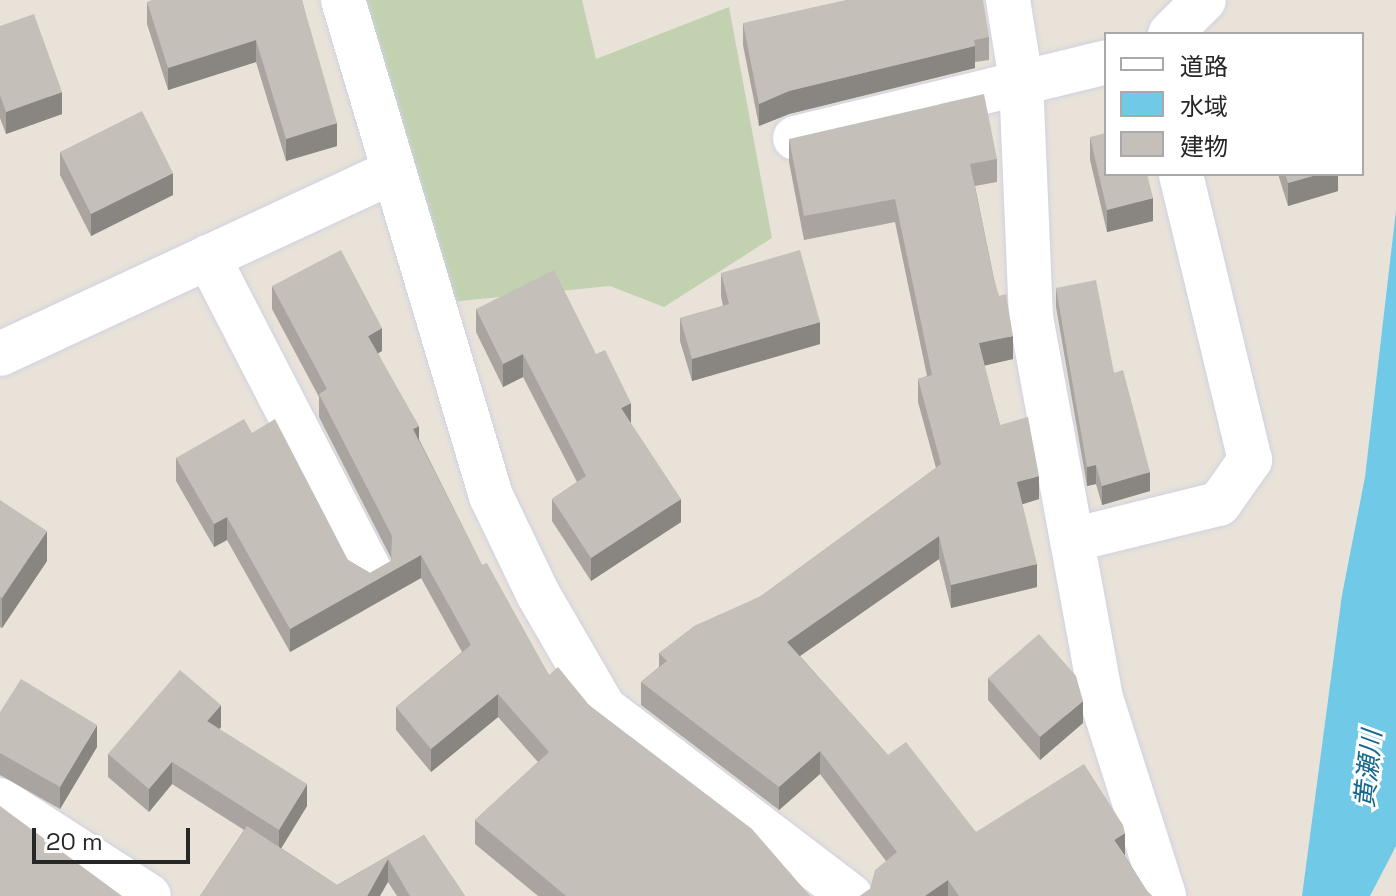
<!DOCTYPE html>
<html>
<head>
<meta charset="utf-8">
<style>
	body { margin:0 }
	#map { position:relative; width:1396px; height:896px; overflow:hidden; background:#e9e2d9; font-family:"Space Grotesk","Noto Sans JP",sans-serif }
	div>[style] { position:absolute }
	.cemetery>* { inset:0; background:#c2d2b1 }
	.water>* { inset:0; background:#70cae7 }
	.roads { filter:drop-shadow(0 0 2px #cfd2e0) drop-shadow(0 0 2px #cfd2e0) }
	.minor>* { height:44px; margin:-22px; padding:0 22px; transform-origin:22px; border-radius:22px; background:#fff }
	.wall>* { inset:0; background:#a9a49f }
	.shaded-wall>* { inset:0; background:#898682 }
	.building>* { inset:0; background:#c4bfb9 }
	span { translate:-50% -50%; white-space:nowrap; text-align:center; line-height:1.15; -webkit-text-stroke:6px #fff; paint-order:stroke }
	.water-label { font-size:26px; color:#14678e; font-style:italic }
	.legend { position:absolute; left:1104px; top:32px; width:260px; height:144px; box-sizing:border-box; background:#fff; border:2px solid #a9a9a9; margin:0; padding:10px 14px; list-style:none; font-size:24px; color:#272727 }
	.legend li { display:flex; align-items:center; gap:16px; height:40px }
	.legend b { width:40px; border:2px solid #a9a9a9 }
	.scale { position:absolute; left:32px; top:828px; width:158px; height:36px; box-sizing:border-box; border:4px solid #272727; border-top:0; padding-left:10px; font-size:24px; line-height:28px; white-space:nowrap; color:#272727; -webkit-text-stroke:6px #fff; paint-order:stroke }
</style>
</head>
<body>
<div id="map">
	<div class="cemetery">
		<i style="clip-path:polygon(350px 0,582px 0,596px 59px,729px 7px,772px 238px,664px 307px,610px 286px,451px 302px)"></i>
	</div>
	<div class="water">
		<i style="clip-path:polygon(1396px 210px,1396px 846px,1370px 896px,1302px 896px,1342px 595px,1365px 477px)"></i>
	</div>
	<div class="roads">
		<div class="minor">
			<i style="left:343px;top:0;width:518px;rotate:73.39deg"></i>
			<i style="left:491px;top:496px;width:109px;rotate:64.4deg"></i>
			<i style="left:538px;top:594px;width:132px;rotate:59.9deg"></i>
			<i style="left:604px;top:708px;width:310px;rotate:37.3deg"></i>
			<i style="left:1008px;top:0;width:81px;rotate:80.8deg"></i>
			<i style="left:1021px;top:80px;width:237px;rotate:87.6deg"></i>
			<i style="left:1031px;top:317px;width:387px;rotate:79.6deg"></i>
			<i style="left:1101px;top:698px;width:208px;rotate:72.3deg"></i>
			<i style="left:1170px;top:34px;width:48px;rotate:-45deg"></i>
			<i style="left:795px;top:138px;width:320px;rotate:-13.7deg"></i>
			<i style="left:208px;top:257px;width:353px;rotate:62.7deg"></i>
			<i style="left:0;top:354px;width:434px;rotate:-24.9deg"></i>
			<i style="left:1072px;top:540px;width:151px;rotate:-13.8deg"></i>
			<i style="left:1219px;top:504px;width:54px;rotate:-54.8deg"></i>
			<i style="left:1250px;top:460px;width:294px;rotate:-103.6deg"></i>
			<i style="left:0;top:800px;width:177px;rotate:32.8deg"></i>
		</div>
	</div>
	<div class="wall">
		<i style="clip-path:polygon(302px 0,337px 146px,286px 161px,256px 62px,168px 90px,147px 24px,147px 2px)"></i>
		<i style="clip-path:polygon(743px 23px,989px 37px,989px 60px,975px 62px,975px 68px,789px 114px,759px 126px,743px 45px)"></i>
		<i style="clip-path:polygon(0 26px,62px 114px,6px 134px,0 118px)"></i>
		<i style="clip-path:polygon(1090px 137px,1153px 221px,1107px 232px,1090px 160px)"></i>
		<i style="clip-path:polygon(789px 139px,997px 159px,997px 182px,975px 186px,994px 279px,1013px 359px,984px 365px,1000px 425px,1039px 499px,1022px 504px,1037px 587px,951px 608px,939px 559px,800px 656px,888px 755px,976px 832px,1125px 856px,1147px 891px,1152px 896px,860px 896px,870px 889px,886px 861px,820px 774px,779px 810px,641px 705px,641px 682px,659px 667px,659px 653px,761px 596px,936px 468px,918px 402px,918px 379px,927px 376px,895px 222px,804px 240px,789px 162px)"></i>
		<i style="clip-path:polygon(60px 152px,173px 195px,91px 236px,60px 175px)"></i>
		<i style="clip-path:polygon(1278px 174px,1338px 174px,1338px 191px,1288px 206px)"></i>
		<i style="clip-path:polygon(721px 273px,820px 344px,692px 381px,680px 341px,680px 318px,723px 306px,721px 296px)"></i>
		<i style="clip-path:polygon(272px 286px,382px 351px,378px 353px,419px 439px,482px 565px,549px 675px,589px 705px,810px 896px,538px 896px,475px 844px,475px 820px,538px 762px,498px 717px,431px 772px,396px 730px,396px 707px,462px 652px,421px 578px,290px 652px,227px 540px,214px 547px,176px 481px,176px 458px,252px 433px,348px 560px,370px 573px,391px 561px,391px 558px,319px 417px,319px 397px,272px 309px)"></i>
		<i style="clip-path:polygon(1056px 288px,1114px 373px,1150px 491px,1102px 505px,1096px 484px,1087px 486px,1056px 307px)"></i>
		<i style="clip-path:polygon(476px 309px,631px 424px,681px 522px,591px 581px,552px 521px,552px 499px,577px 482px,523px 377px,503px 387px,476px 332px)"></i>
		<i style="clip-path:polygon(0 500px,47px 561px,2px 628px,0 627px)"></i>
		<i style="clip-path:polygon(988px 678px,1083px 723px,1040px 760px,988px 700px)"></i>
		<i style="clip-path:polygon(0 712px,97px 747px,60px 809px,0 775px)"></i>
		<i style="clip-path:polygon(221px 727px,219px 729px,307px 806px,281px 848px,337px 885px,424px 835px,465px 896px,397px 896px,388px 882px,200px 896px,244px 830px,172px 784px,149px 812px,108px 777px,108px 754px)"></i>
	</div>
	<div class="shaded-wall">
		<i style="clip-path:polygon(256px 40px,256px 62px,168px 90px,168px 68px)"></i>
		<i style="clip-path:polygon(975px 46px,975px 68px,789px 114px,759px 126px,759px 104px,789px 91px)"></i>
		<i style="clip-path:polygon(62px 92px,62px 114px,6px 134px,6px 112px)"></i>
		<i style="clip-path:polygon(337px 123px,337px 146px,286px 161px,286px 139px)"></i>
		<i style="clip-path:polygon(173px 173px,173px 195px,91px 236px,91px 214px)"></i>
		<i style="clip-path:polygon(1320px 174px,1338px 174px,1338px 191px,1288px 206px,1288px 183px)"></i>
		<i style="clip-path:polygon(1153px 198px,1153px 221px,1107px 232px,1107px 210px)"></i>
		<i style="clip-path:polygon(820px 322px,820px 344px,692px 381px,692px 359px)"></i>
		<i style="clip-path:polygon(382px 328px,382px 351px,368px 359px,368px 336px)"></i>
		<i style="clip-path:polygon(1013px 336px,1013px 359px,979px 367px,979px 343px)"></i>
		<i style="clip-path:polygon(523px 354px,523px 377px,503px 387px,503px 364px)"></i>
		<i style="clip-path:polygon(631px 403px,631px 425px,621px 408px)"></i>
		<i style="clip-path:polygon(419px 426px,419px 449px,413px 429px)"></i>
		<i style="clip-path:polygon(1096px 465px,1096px 484px,1087px 486px,1087px 467px)"></i>
		<i style="clip-path:polygon(1150px 472px,1150px 491px,1102px 505px,1102px 486px)"></i>
		<i style="clip-path:polygon(1039px 476px,1039px 499px,1017px 506px,1017px 482px)"></i>
		<i style="clip-path:polygon(681px 499px,681px 522px,591px 581px,591px 558px)"></i>
		<i style="clip-path:polygon(227px 517px,227px 540px,214px 547px,214px 524px)"></i>
		<i style="clip-path:polygon(47px 531px,47px 561px,2px 628px,2px 598px)"></i>
		<i style="clip-path:polygon(939px 536px,939px 559px,787px 665px,787px 642px)"></i>
		<i style="clip-path:polygon(421px 555px,421px 578px,290px 652px,290px 629px)"></i>
		<i style="clip-path:polygon(1037px 564px,1037px 587px,951px 608px,951px 585px)"></i>
		<i style="clip-path:polygon(498px 694px,498px 717px,431px 772px,431px 749px)"></i>
		<i style="clip-path:polygon(1083px 701px,1083px 723px,1040px 760px,1040px 737px)"></i>
		<i style="clip-path:polygon(221px 705px,221px 727px,207px 744px,207px 721px)"></i>
		<i style="clip-path:polygon(97px 725px,97px 747px,60px 809px,60px 787px)"></i>
		<i style="clip-path:polygon(820px 751px,820px 774px,779px 810px,779px 787px)"></i>
		<i style="clip-path:polygon(172px 762px,172px 784px,149px 812px,149px 789px)"></i>
		<i style="clip-path:polygon(307px 784px,307px 806px,279px 852px,279px 830px)"></i>
		<i style="clip-path:polygon(1125px 833px,1125px 856px,1114px 840px)"></i>
		<i style="clip-path:polygon(388px 859px,388px 882px,380px 896px,367px 896px)"></i>
		<i style="clip-path:polygon(948px 880px,948px 896px,925px 896px)"></i>
	</div>
	<div class="building">
		<i style="clip-path:polygon(152px 0,302px 0,337px 123px,286px 139px,256px 40px,168px 68px,147px 2px)"></i>
		<i style="clip-path:polygon(846px 0,983px 0,989px 37px,974px 40px,975px 46px,789px 91px,759px 104px,743px 23px)"></i>
		<i style="clip-path:polygon(34px 14px,62px 92px,6px 112px,0 95px,0 26px)"></i>
		<i style="clip-path:polygon(984px 94px,997px 159px,970px 164px,994px 279px,999px 296px,1006px 294px,1013px 336px,979px 343px,1000px 425px,1028px 417px,1039px 476px,1017px 482px,1037px 564px,951px 585px,939px 536px,787px 642px,888px 755px,906px 742px,976px 832px,1084px 764px,1123px 825px,1125px 833px,1114px 840px,1147px 891px,1152px 896px,959px 896px,948px 880px,925px 896px,860px 896px,870px 889px,875px 870px,897px 852px,820px 751px,779px 787px,641px 682px,667px 661px,659px 653px,694px 626px,761px 596px,941px 464px,918px 379px,932px 375px,895px 199px,804px 216px,789px 139px)"></i>
		<i style="clip-path:polygon(142px 111px,173px 173px,91px 214px,60px 152px)"></i>
		<i style="clip-path:polygon(1106px 133px,1106px 174px,1147px 174px,1153px 198px,1107px 210px,1090px 137px)"></i>
		<i style="clip-path:polygon(1285px 174px,1320px 174px,1288px 183px)"></i>
		<i style="clip-path:polygon(341px 250px,382px 328px,368px 336px,419px 426px,413px 429px,482px 565px,487px 563px,549px 675px,558px 667px,589px 705px,752px 829px,810px 896px,566px 896px,475px 820px,549px 752px,498px 694px,431px 749px,396px 707px,471px 645px,421px 555px,290px 629px,227px 517px,214px 524px,176px 458px,244px 419px,252px 433px,275px 419px,348px 560px,370px 573px,391px 561px,392px 536px,319px 394px,327px 389px,272px 286px)"></i>
		<i style="clip-path:polygon(800px 250px,820px 322px,692px 359px,680px 318px,729px 304px,721px 273px)"></i>
		<i style="clip-path:polygon(554px 270px,596px 354px,605px 350px,631px 403px,621px 408px,681px 499px,591px 558px,552px 499px,586px 476px,523px 354px,503px 364px,476px 309px)"></i>
		<i style="clip-path:polygon(1096px 280px,1114px 373px,1123px 370px,1150px 472px,1102px 486px,1096px 465px,1087px 467px,1056px 288px)"></i>
		<i style="clip-path:polygon(0 500px,47px 531px,2px 598px,0 597px)"></i>
		<i style="clip-path:polygon(1039px 634px,1076px 676px,1083px 701px,1040px 737px,988px 678px)"></i>
		<i style="clip-path:polygon(180px 670px,221px 705px,207px 721px,307px 784px,279px 830px,172px 762px,149px 789px,108px 754px)"></i>
		<i style="clip-path:polygon(21px 679px,97px 725px,60px 787px,0 753px,0 712px)"></i>
		<i style="clip-path:polygon(0 806px,122px 896px,0 896px)"></i>
		<i style="clip-path:polygon(247px 826px,337px 885px,424px 835px,465px 896px,410px 896px,388px 859px,367px 896px,200px 896px)"></i>
	</div>
	<div class="water-label">
		<span style="left:1369px;top:769px;rotate:-84deg">黄瀬川</span>
	</div>
	<ul class="legend">
	<li><b style="height:10px;background:#fff"></b>道路</li>
	<li><b style="height:22px;background:#70cae7"></b>水域</li>
	<li><b style="height:22px;background:#c4bfb9"></b>建物</li>
	</ul>
	<div class="scale">20 m</div>
</div>
</body>
</html>
